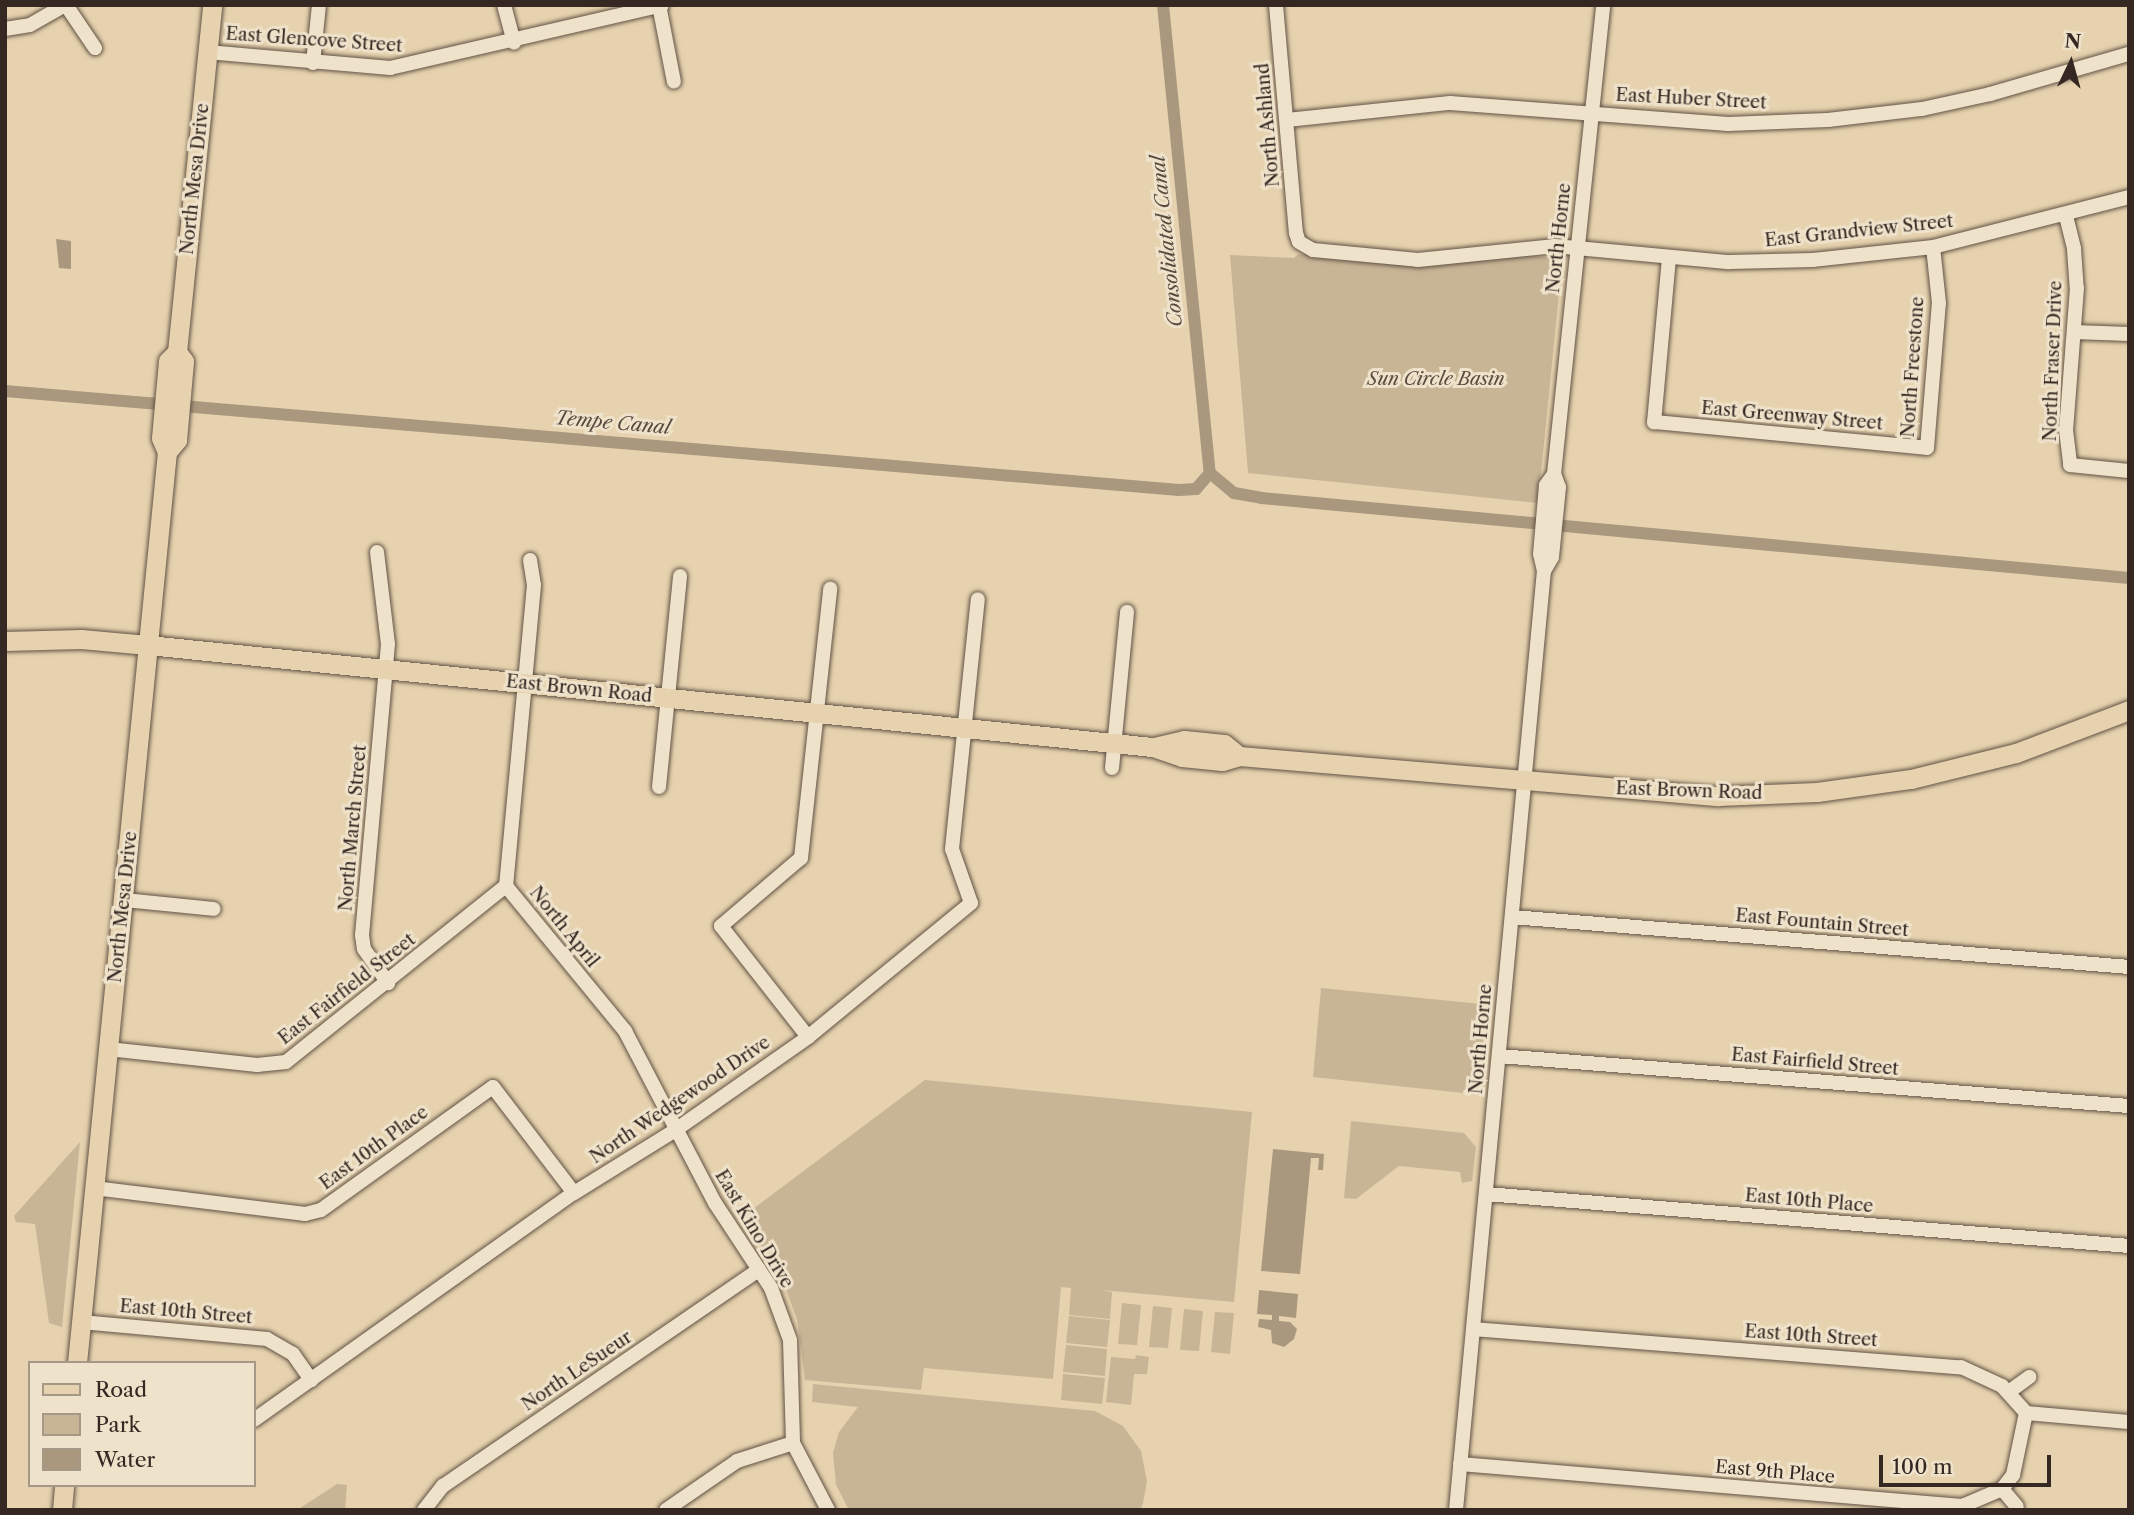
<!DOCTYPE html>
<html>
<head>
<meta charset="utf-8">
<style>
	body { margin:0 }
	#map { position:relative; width:2134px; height:1515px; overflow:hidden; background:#e6d2ae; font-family:"Libre Caslon Text",serif }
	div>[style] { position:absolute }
	.green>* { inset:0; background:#c8b596 }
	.water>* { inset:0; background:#aa987e }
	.canal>* { height:12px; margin:-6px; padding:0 6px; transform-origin:6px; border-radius:6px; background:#aa987e }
	.roads { filter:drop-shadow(0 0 2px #615245) drop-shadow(0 0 2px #615245) }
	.minor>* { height:14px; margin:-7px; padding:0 7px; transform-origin:7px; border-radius:7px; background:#efe2ca }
	.major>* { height:19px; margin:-9.5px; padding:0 9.5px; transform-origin:9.5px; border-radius:9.5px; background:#e6d2ae }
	span { translate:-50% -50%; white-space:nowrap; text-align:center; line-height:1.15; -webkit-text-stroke:6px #efe2ca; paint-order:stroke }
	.street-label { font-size:18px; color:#352822 }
	.park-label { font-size:18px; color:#5a4b3f; font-style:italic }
	.water-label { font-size:19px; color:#584a3e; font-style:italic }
	.frame { position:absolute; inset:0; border:7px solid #352822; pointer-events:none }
	.legend { position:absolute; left:28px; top:1361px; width:228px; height:126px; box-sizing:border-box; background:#efe2ca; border:2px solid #a59887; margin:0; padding:9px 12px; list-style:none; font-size:21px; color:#352822 }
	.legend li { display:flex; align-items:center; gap:14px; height:35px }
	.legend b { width:35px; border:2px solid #a59887 }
	.north { position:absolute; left:2036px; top:28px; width:70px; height:70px; -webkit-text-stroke:5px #efe2ca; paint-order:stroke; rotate:5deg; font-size:19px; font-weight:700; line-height:28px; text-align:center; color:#352822 }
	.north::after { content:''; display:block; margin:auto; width:24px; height:32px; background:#352822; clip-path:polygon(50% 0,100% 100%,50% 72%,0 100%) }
	.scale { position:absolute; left:1879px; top:1455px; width:172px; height:32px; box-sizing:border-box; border:4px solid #352822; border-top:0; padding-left:9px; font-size:21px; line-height:24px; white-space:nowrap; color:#352822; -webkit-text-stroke:5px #efe2ca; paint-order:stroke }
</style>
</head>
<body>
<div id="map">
	<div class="green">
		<i style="clip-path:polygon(1298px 254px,1425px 267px,1521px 255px,1556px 258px,1561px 273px,1538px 503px,1248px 473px,1230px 255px,1294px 258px)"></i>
		<i style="clip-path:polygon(1321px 988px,1491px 1005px,1482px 1095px,1313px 1077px)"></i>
		<i style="clip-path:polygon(925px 1080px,1252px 1112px,1234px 1302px,1101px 1290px,1112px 1292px,1110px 1319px,1069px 1315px,1071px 1288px,1061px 1287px,1053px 1379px,924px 1368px,921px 1390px,805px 1380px,797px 1319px,781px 1276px,741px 1218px)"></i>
		<i style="clip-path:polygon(1351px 1121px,1464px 1133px,1476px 1147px,1472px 1181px,1462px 1183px,1460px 1172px,1399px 1166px,1356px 1199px,1344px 1198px)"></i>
		<i style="clip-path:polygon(80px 1142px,62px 1327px,49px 1323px,35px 1224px,16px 1222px,14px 1216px)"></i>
		<i style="clip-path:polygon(1122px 1303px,1141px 1305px,1137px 1345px,1118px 1344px)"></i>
		<i style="clip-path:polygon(1153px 1306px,1172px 1308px,1168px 1348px,1149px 1347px)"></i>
		<i style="clip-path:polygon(1184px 1309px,1203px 1311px,1199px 1351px,1180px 1350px)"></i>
		<i style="clip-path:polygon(1215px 1312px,1234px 1313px,1230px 1354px,1211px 1352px)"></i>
		<i style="clip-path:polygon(1069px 1316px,1110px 1320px,1107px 1347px,1066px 1343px)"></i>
		<i style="clip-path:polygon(1066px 1345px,1107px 1349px,1105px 1376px,1063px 1372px)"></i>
		<i style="clip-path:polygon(1136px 1355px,1149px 1357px,1147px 1374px,1134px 1374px,1131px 1405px,1106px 1402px,1111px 1357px,1135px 1359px)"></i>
		<i style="clip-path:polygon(1063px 1374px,1105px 1378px,1102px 1404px,1061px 1400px)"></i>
		<i style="clip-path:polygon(813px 1384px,1095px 1411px,1123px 1426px,1141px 1451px,1147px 1481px,1143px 1503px,1140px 1510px,849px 1510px,836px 1485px,833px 1453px,839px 1432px,858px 1407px,812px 1402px)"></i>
		<i style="clip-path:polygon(337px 1484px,347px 1485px,345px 1510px,297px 1510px)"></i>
	</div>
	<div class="water">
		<i style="clip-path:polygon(56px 239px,71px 241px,71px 269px,59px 268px)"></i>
		<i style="clip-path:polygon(1273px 1149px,1324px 1154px,1323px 1170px,1318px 1170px,1319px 1158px,1311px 1158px,1300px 1274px,1261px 1271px)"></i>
		<i style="clip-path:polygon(1259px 1290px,1298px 1294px,1296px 1318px,1279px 1316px,1279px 1321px,1290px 1322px,1297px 1329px,1294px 1339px,1284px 1347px,1272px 1343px,1271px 1330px,1258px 1327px,1259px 1319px,1272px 1320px,1272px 1315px,1257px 1314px)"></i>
	</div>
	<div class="canal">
		<i style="left:1163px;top:5px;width:470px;rotate:84.3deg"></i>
		<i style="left:5px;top:391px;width:1178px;rotate:4.82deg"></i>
		<i style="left:1179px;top:490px;width:17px;rotate:-3deg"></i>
		<i style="left:1196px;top:489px;width:21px;rotate:-49deg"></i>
		<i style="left:1210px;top:473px;width:31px;rotate:40deg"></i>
		<i style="left:1234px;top:493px;width:27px;rotate:10deg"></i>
		<i style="left:1261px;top:498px;width:872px;rotate:5.27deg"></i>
	</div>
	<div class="roads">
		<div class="minor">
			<i style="left:66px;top:5px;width:52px;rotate:56deg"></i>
			<i style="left:504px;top:5px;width:39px;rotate:75deg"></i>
			<i style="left:659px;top:5px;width:78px;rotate:79deg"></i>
			<i style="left:1276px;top:5px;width:229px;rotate:85deg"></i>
			<i style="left:1296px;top:233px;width:9px;rotate:72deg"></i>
			<i style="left:1299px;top:242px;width:16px;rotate:30deg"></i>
			<i style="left:1313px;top:250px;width:105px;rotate:5.4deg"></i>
			<i style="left:1418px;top:260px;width:138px;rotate:-5.8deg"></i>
			<i style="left:1555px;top:246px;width:175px;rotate:5.3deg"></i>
			<i style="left:1729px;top:262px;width:84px;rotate:-1.4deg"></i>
			<i style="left:1813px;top:260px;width:121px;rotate:-6.2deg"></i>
			<i style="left:1933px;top:247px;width:202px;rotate:-14.3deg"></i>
			<i style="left:5px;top:29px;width:25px;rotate:-9deg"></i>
			<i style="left:30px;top:25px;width:40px;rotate:-29.7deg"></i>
			<i style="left:207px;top:52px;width:184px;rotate:5deg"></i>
			<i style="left:390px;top:68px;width:279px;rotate:-13deg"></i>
			<i style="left:313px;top:63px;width:58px;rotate:-84.1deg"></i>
			<i style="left:1287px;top:120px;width:164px;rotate:-6deg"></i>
			<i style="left:1450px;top:103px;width:279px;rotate:4.3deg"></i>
			<i style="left:1728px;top:124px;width:100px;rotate:-2.3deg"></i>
			<i style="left:1828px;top:120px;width:95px;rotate:-6.7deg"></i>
			<i style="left:1922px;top:109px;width:70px;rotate:-12.4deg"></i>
			<i style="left:1990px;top:94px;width:145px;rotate:-16.1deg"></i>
			<i style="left:2066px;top:216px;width:34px;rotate:76deg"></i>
			<i style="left:2074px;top:249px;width:39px;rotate:86deg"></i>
			<i style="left:2077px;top:288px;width:142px;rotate:94.4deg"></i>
			<i style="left:2066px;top:430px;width:35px;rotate:83deg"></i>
			<i style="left:2070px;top:465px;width:59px;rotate:5.8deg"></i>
			<i style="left:1669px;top:258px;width:165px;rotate:95.2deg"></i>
			<i style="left:1654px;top:422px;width:274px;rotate:5.4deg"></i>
			<i style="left:1927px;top:448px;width:145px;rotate:-85.3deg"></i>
			<i style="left:1939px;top:303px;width:56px;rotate:-96.1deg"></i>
			<i style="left:2074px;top:332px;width:55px;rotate:2.1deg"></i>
			<i style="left:377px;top:552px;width:93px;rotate:83.2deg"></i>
			<i style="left:388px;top:644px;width:292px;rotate:95.1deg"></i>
			<i style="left:362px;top:935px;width:14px;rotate:82deg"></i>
			<i style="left:364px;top:949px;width:42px;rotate:54.8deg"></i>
			<i style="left:530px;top:560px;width:25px;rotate:81deg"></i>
			<i style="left:534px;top:585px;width:302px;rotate:95.3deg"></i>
			<i style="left:506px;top:886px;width:188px;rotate:50.6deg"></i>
			<i style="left:625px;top:1031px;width:194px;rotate:62.4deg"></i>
			<i style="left:715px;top:1203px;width:102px;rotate:56.6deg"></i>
			<i style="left:771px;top:1288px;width:55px;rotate:69.9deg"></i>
			<i style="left:790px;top:1340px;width:103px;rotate:88.3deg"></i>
			<i style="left:793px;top:1443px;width:76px;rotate:62.4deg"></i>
			<i style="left:1544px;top:571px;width:16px;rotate:-60deg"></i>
			<i style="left:1552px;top:557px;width:70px;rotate:-84.3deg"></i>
			<i style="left:1559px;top:487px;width:14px;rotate:-111deg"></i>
			<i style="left:1554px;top:474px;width:472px;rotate:-84deg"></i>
			<i style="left:1112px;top:768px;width:157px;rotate:-84.5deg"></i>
			<i style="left:659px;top:787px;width:212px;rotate:-84.3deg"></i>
			<i style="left:124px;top:900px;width:90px;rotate:5.7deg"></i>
			<i style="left:1512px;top:917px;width:619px;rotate:4.63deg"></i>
			<i style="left:808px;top:1037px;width:141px;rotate:-128.1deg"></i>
			<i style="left:721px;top:926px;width:105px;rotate:-40.4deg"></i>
			<i style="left:801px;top:858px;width:271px;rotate:-83.8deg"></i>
			<i style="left:108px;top:1049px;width:150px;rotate:6.1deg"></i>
			<i style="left:257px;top:1065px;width:29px;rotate:-6deg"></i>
			<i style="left:286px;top:1062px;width:282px;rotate:-38.7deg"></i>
			<i style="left:1499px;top:1056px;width:632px;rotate:4.54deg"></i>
			<i style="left:94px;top:1188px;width:213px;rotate:7deg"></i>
			<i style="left:305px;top:1214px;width:16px;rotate:-14deg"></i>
			<i style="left:321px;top:1210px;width:211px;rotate:-35.6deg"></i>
			<i style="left:493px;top:1087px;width:133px;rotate:52.6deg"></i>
			<i style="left:1486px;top:1194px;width:645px;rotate:4.62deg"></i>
			<i style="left:81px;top:1322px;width:187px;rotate:5.2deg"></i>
			<i style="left:267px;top:1339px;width:30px;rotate:30deg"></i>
			<i style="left:293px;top:1354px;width:32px;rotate:55deg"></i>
			<i style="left:1473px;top:1329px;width:489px;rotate:4.5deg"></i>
			<i style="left:1961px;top:1367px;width:45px;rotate:24.9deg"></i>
			<i style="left:2002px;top:1386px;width:36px;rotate:48deg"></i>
			<i style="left:2026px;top:1413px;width:103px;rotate:5deg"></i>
			<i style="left:2010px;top:1391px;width:24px;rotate:-36deg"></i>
			<i style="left:254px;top:1420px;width:392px;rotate:-35.4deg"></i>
			<i style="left:574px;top:1193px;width:118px;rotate:-31.8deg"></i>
			<i style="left:674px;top:1131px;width:164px;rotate:-35deg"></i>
			<i style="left:808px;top:1037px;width:211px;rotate:-39.4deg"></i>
			<i style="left:971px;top:903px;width:57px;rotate:-109.4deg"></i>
			<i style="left:952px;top:849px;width:251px;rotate:-84.1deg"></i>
			<i style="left:1460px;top:1464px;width:504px;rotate:4.78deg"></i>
			<i style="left:1962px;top:1506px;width:43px;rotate:-23deg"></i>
			<i style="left:2002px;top:1489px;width:18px;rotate:-52deg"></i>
			<i style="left:2013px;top:1475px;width:63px;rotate:-78.2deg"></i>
			<i style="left:2002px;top:1489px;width:23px;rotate:50deg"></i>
			<i style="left:424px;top:1510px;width:31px;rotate:-52deg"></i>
			<i style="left:443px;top:1486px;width:383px;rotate:-34.4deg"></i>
			<i style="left:666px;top:1510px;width:86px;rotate:-34.6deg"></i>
			<i style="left:737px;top:1461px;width:59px;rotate:-17.8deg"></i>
			<i style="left:1456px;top:1510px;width:943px;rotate:-84.65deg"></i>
			<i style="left:1544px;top:571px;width:17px;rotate:-103deg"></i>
			<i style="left:1540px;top:554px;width:69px;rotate:-85deg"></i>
			<i style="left:1546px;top:485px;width:14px;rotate:-54deg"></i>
		</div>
		<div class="major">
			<i style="left:167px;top:452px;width:16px;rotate:-50deg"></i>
			<i style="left:177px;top:440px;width:79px;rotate:-84.9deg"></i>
			<i style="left:184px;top:361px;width:11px;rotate:-128deg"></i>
			<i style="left:177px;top:352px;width:349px;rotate:-84.2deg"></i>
			<i style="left:5px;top:641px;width:76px;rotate:-1.5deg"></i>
			<i style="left:81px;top:639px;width:67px;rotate:5.1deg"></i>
			<i style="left:148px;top:645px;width:1010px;rotate:5.8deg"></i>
			<i style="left:1153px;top:747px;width:31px;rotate:19deg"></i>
			<i style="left:1182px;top:757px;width:40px;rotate:5.7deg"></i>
			<i style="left:1222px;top:761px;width:18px;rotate:-16deg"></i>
			<i style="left:1239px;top:756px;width:481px;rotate:4.8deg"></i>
			<i style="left:1718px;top:796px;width:99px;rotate:-2.3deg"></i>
			<i style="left:1817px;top:792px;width:95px;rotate:-7.9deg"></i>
			<i style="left:1911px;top:779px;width:108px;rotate:-13.9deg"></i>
			<i style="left:2016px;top:753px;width:121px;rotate:-20.8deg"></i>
			<i style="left:1154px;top:747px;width:31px;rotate:-13deg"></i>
			<i style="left:1184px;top:740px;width:40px;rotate:5.7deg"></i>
			<i style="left:1224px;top:744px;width:19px;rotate:39deg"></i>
			<i style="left:77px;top:1363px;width:915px;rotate:-84.36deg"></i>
			<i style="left:167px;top:452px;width:15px;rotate:-113deg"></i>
			<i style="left:161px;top:438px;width:77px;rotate:-84.8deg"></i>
			<i style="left:168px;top:361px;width:13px;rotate:-45deg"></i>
			<i style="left:62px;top:1510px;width:25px;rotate:-85deg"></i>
		</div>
	</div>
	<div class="street-label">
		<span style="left:314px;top:40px;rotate:4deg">East Glencove Street</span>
		<span style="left:1691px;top:99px;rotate:3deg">East Huber Street</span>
		<span style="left:1268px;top:125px;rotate:-95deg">North Ashland</span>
		<span style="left:195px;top:179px;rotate:-84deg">North Mesa Drive</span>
		<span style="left:1859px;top:231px;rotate:-6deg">East Grandview Street</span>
		<span style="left:1559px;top:238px;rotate:-84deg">North Horne</span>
		<span style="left:2053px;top:361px;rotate:-88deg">North Fraser Drive</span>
		<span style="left:1913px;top:367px;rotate:-86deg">North Freestone</span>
		<span style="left:1792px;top:416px;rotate:5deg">East Greenway Street</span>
		<span style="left:579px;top:689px;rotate:6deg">East Brown Road</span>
		<span style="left:1689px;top:791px;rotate:2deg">East Brown Road</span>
		<span style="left:353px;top:828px;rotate:-85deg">North March Street</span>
		<span style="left:123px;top:907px;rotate:-84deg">North Mesa Drive</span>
		<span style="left:1822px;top:923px;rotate:5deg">East Fountain Street</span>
		<span style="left:564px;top:927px;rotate:51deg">North April</span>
		<span style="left:347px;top:989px;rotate:-38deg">East Fairfield Street</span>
		<span style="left:1481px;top:1039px;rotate:-85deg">North Horne</span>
		<span style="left:1815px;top:1062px;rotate:5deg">East Fairfield Street</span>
		<span style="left:680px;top:1100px;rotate:-34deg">North Wedgewood Drive</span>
		<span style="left:374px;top:1148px;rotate:-36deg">East 10th Place</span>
		<span style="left:1809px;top:1201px;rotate:5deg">East 10th Place</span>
		<span style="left:754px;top:1229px;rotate:59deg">East Kino Drive</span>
		<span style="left:186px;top:1312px;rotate:5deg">East 10th Street</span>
		<span style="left:1811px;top:1336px;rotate:4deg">East 10th Street</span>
		<span style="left:577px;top:1371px;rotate:-34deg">North LeSueur</span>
		<span style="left:1775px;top:1472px;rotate:5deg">East 9th Place</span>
	</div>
	<div class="park-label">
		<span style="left:1436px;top:379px">Sun Circle Basin</span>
	</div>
	<div class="water-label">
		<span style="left:1167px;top:241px;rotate:-96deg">Consolidated Canal</span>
		<span style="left:613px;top:423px;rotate:5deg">Tempe Canal</span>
	</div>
	<div class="frame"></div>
	<ul class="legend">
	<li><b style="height:9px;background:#e6d2ae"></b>Road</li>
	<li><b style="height:19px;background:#c8b596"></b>Park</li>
	<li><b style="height:19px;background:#aa987e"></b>Water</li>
	</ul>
	<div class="north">N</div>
	<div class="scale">100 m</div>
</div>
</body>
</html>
